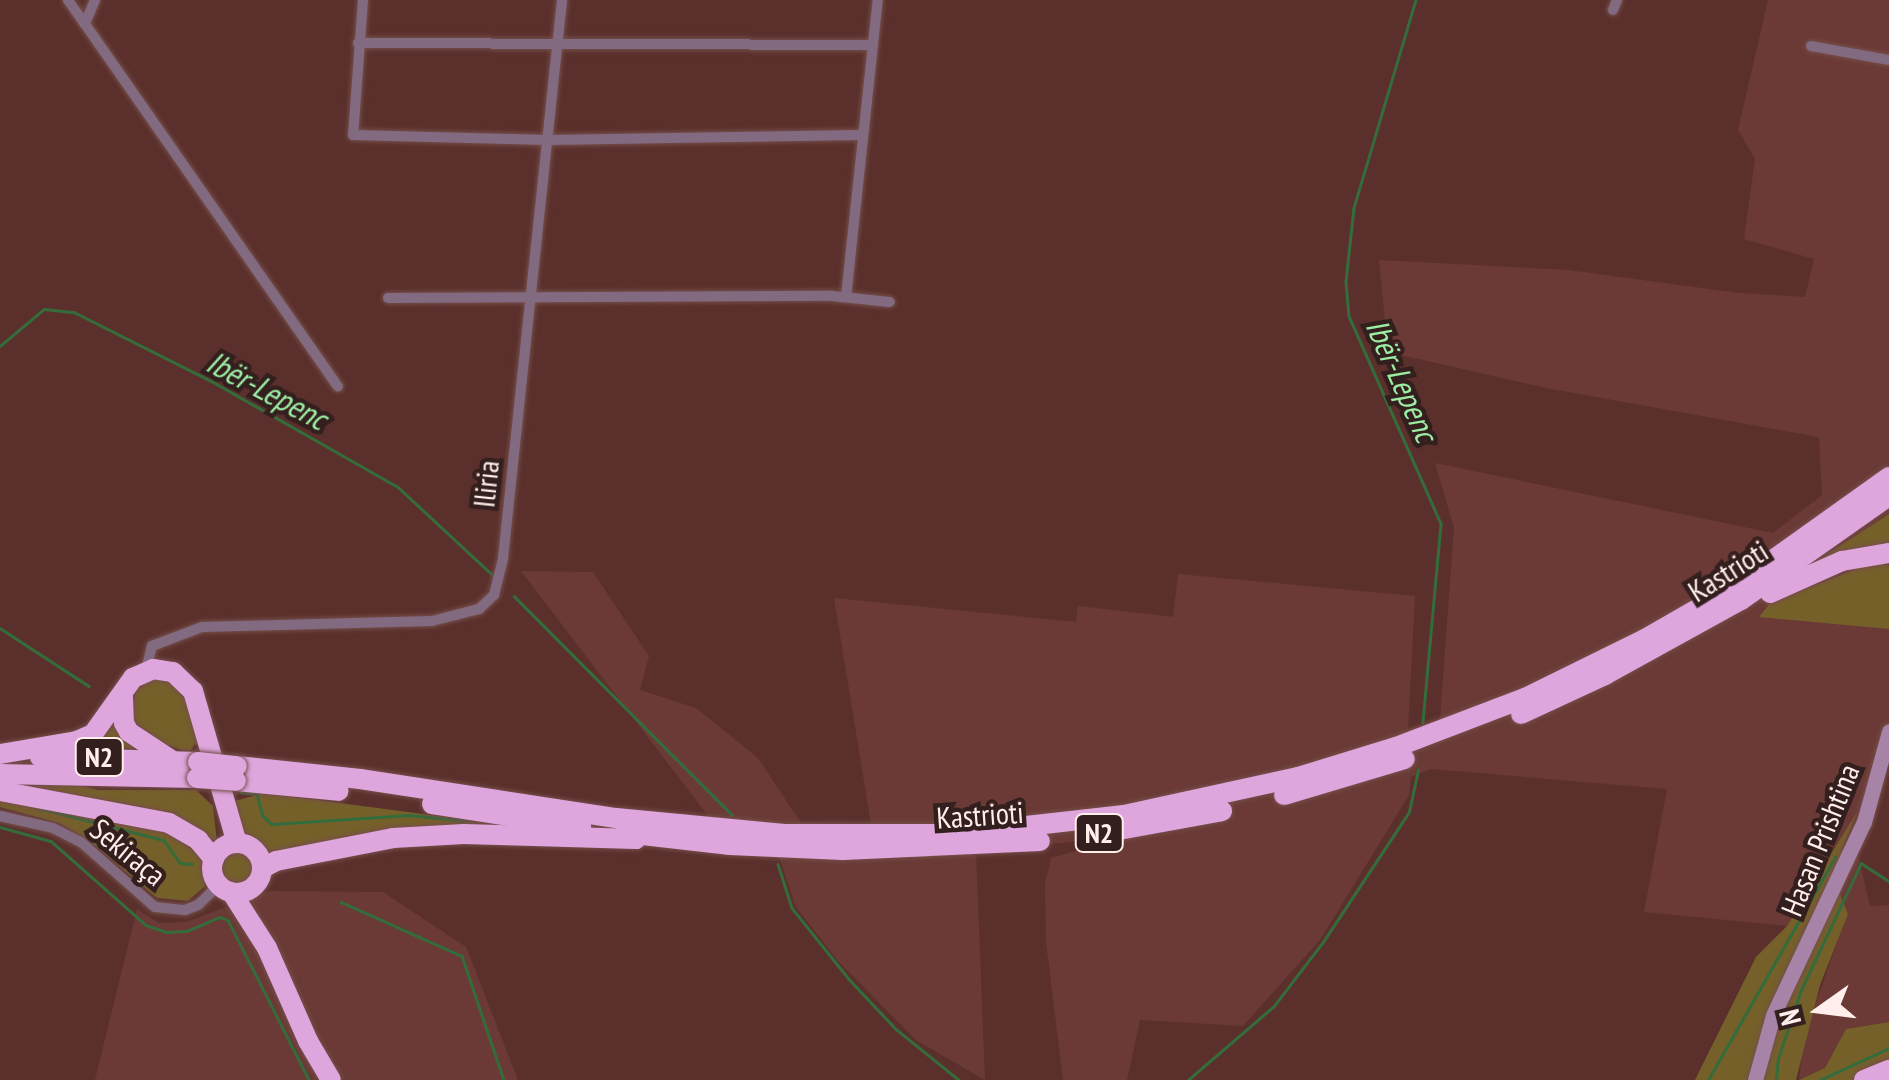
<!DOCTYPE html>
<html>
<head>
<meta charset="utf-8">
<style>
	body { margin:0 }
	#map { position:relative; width:1889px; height:1080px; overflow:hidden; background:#5b302c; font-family:"PT Sans Narrow",sans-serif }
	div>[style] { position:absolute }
	.built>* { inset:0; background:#6b3a36 }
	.green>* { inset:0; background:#76602a }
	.round { border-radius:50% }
	.stream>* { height:2.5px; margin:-1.25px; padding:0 1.25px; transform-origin:1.25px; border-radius:1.25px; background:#346c3b }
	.roads { filter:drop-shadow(0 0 2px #754e4b) drop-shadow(0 0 2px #754e4b) }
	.street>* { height:10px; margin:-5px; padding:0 5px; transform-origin:5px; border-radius:5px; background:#826b81 }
	.secondary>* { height:15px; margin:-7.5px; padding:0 7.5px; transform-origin:7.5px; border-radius:7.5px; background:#a783a7 }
	.highway>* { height:20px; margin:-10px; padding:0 10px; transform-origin:10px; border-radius:10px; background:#dea6dd }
	.highway>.ring { margin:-10px; padding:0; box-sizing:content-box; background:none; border:20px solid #dea6dd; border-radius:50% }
	.bridges { filter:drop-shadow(0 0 2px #754e4b) drop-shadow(0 0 2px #754e4b) }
	.highway-bridge>* { height:20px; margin:-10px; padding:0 10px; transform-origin:10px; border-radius:10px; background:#dea6dd }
	span { translate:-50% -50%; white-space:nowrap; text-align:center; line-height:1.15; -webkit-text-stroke:9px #331f1d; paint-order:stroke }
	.shield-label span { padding:2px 8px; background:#331f1d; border:2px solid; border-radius:8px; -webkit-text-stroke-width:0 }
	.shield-label { font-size:28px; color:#ffeeec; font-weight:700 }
	.street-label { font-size:30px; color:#ffeeec }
	.water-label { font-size:32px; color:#9ceda4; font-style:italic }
	.north { position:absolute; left:1769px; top:960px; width:100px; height:100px; -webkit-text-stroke:8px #331f1d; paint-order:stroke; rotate:256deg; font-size:28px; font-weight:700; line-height:40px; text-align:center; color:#ffeeec }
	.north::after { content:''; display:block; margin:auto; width:35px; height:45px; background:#ffeeec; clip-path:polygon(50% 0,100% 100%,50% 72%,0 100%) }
</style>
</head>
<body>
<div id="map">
	<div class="built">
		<i style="clip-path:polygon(1768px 0,1889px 0,1889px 528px,1874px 562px,1770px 603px,1760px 616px,1889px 629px,1889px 756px,1874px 814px,1858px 855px,1870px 906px,1889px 905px,1889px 1022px,1846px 1029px,1825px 1068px,1799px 1080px,1804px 1037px,1847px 914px,1840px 896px,1842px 849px,1853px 821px,1787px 926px,1644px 912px,1667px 789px,1431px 769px,1411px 777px,1409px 795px,1320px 940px,1243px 1026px,1140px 1020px,1127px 1080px,1063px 1080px,1046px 942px,1045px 884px,1051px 858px,1133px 835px,976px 852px,985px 1080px,916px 1040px,839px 962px,796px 907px,780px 860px,712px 821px,521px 571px,593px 572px,649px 656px,640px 690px,696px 708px,758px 758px,801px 823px,871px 824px,834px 598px,1076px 622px,1078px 606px,1173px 617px,1178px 574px,1415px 596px,1408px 729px,1440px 719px,1454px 528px,1435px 463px,1773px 533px,1822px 495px,1819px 437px,1546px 388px,1388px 352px,1379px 260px,1568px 270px,1739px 293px,1805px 297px,1814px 259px,1744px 239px,1755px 159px,1738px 130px)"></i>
		<i style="clip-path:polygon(269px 891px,383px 892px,466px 947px,518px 1080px,95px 1080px,137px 909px,159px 923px,186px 922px)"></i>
	</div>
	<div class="green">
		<i style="clip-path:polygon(1889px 514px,1889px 549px,1792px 577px)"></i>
		<i style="clip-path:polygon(1874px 562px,1889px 565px,1889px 629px,1759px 617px,1770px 603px)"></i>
		<i style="clip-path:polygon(163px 679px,185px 693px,200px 747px,195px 744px,190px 751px,182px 750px,157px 741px,131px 719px,135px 691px,150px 680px)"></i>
		<i style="clip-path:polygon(116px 718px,139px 749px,82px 746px)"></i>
		<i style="clip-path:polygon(75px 784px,98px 790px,196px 790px,213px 806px,217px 842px,13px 785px)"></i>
		<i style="clip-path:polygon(263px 793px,454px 818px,521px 831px,266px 853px,241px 836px,235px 801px)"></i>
		<i style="clip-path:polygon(0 800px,163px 831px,197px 852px,205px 863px,205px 886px,188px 901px,157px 898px,87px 839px,59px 823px,0 807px)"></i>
		<i style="clip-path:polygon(1857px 812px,1842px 849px,1840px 895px,1848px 914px,1820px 985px,1796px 1080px,1695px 1080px,1756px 957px,1787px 926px)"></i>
		<i class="round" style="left:221px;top:852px;width:32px;height:32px"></i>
		<i style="clip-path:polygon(1889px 1022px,1889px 1080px,1799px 1080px,1825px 1068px,1846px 1029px)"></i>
	</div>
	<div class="stream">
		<i style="left:1416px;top:0;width:217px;rotate:106.6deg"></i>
		<i style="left:1354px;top:208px;width:74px;rotate:96.2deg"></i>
		<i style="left:1346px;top:282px;width:34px;rotate:85deg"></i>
		<i style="left:1349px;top:316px;width:227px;rotate:66.1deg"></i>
		<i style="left:1441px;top:524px;width:199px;rotate:95.2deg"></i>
		<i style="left:0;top:346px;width:57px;rotate:-40.1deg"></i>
		<i style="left:44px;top:309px;width:30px;rotate:6deg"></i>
		<i style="left:74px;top:312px;width:158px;rotate:26.7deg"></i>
		<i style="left:215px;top:383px;width:210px;rotate:29.6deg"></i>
		<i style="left:398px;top:487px;width:132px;rotate:42.9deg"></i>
		<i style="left:514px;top:596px;width:309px;rotate:45.1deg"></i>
		<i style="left:0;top:628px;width:106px;rotate:33.1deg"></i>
		<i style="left:241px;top:792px;width:16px;rotate:7deg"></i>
		<i style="left:257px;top:794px;width:23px;rotate:75deg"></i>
		<i style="left:263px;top:816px;width:12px;rotate:42deg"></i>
		<i style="left:272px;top:824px;width:138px;rotate:-3.7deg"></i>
		<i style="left:410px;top:815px;width:58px;rotate:5.9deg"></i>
		<i style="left:39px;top:808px;width:129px;rotate:14.4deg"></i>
		<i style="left:164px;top:840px;width:28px;rotate:55deg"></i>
		<i style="left:180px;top:863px;width:12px;rotate:5deg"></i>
		<i style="left:0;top:827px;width:53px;rotate:15.4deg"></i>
		<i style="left:51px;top:841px;width:127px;rotate:41.5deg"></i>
		<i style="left:146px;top:925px;width:21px;rotate:19deg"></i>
		<i style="left:166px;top:932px;width:21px;rotate:-3deg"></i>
		<i style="left:187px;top:931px;width:36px;rotate:-23deg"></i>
		<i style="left:220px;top:917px;width:9px;rotate:21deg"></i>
		<i style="left:228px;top:920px;width:179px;rotate:63.1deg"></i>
		<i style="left:778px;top:864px;width:46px;rotate:72.3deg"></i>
		<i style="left:792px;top:908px;width:91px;rotate:51.2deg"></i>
		<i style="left:849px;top:979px;width:69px;rotate:46.8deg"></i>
		<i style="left:896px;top:1029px;width:81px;rotate:39deg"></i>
		<i style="left:341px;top:902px;width:133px;rotate:24.1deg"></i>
		<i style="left:462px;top:956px;width:131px;rotate:71.3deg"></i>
		<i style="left:1188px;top:1080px;width:113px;rotate:-40.7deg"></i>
		<i style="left:1274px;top:1006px;width:81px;rotate:-52.6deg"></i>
		<i style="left:1323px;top:942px;width:156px;rotate:-56.5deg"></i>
		<i style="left:1409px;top:812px;width:43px;rotate:-77.9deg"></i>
		<i style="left:1708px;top:1080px;width:257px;rotate:-60.3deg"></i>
		<i style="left:1776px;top:1080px;width:21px;rotate:-85deg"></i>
		<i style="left:1778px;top:1059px;width:73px;rotate:-71.6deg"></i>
		<i style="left:1801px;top:990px;width:140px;rotate:-64.7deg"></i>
		<i style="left:1861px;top:863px;width:33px;rotate:33deg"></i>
		<i style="left:1820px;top:1080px;width:76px;rotate:-24.9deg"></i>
	</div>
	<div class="roads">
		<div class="street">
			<i style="left:68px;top:0;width:29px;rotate:55deg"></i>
			<i style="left:95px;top:0;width:26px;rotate:113deg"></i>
			<i style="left:85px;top:24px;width:442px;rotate:55.1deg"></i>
			<i style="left:363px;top:0;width:135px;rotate:94.2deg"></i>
			<i style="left:353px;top:135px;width:195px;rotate:1.5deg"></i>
			<i style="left:548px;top:140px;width:314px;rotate:-0.9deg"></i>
			<i style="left:1613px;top:10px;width:11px;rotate:-68deg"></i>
			<i style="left:358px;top:43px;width:513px;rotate:0.22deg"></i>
			<i style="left:1811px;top:46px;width:79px;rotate:10.2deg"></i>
			<i style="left:846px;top:297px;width:299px;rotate:-83.9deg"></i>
			<i style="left:388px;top:298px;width:444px;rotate:-0.3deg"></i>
			<i style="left:832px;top:296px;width:58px;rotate:5.9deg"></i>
			<i style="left:146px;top:671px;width:26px;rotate:-77deg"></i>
			<i style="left:152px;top:646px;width:53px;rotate:-20.8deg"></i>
			<i style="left:202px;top:627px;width:230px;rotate:-1.5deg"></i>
			<i style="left:432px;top:621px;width:49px;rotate:-14.3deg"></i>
			<i style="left:479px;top:609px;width:21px;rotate:-43deg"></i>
			<i style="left:494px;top:595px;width:38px;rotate:-76deg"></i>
			<i style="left:503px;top:558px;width:561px;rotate:-83.96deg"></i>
			<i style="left:0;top:816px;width:54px;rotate:12.8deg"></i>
			<i style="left:53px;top:828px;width:31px;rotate:27deg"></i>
			<i style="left:81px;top:842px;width:98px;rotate:41.3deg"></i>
			<i style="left:155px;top:907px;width:30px;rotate:6deg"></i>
			<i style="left:185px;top:910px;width:14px;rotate:-21deg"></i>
			<i style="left:198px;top:905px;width:28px;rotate:-44deg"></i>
		</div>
		<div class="secondary">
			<i style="left:1755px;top:1080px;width:67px;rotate:-74.5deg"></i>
			<i style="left:1773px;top:1015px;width:213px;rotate:-64.8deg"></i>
			<i style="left:1864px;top:822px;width:94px;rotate:-74.6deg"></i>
		</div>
		<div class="highway">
			<i style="left:1770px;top:593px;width:79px;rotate:-24deg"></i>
			<i style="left:1842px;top:561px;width:48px;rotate:-9.7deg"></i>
			<i style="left:123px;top:697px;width:26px;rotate:88deg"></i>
			<i style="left:124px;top:723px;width:10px;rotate:61deg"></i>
			<i style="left:129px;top:732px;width:49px;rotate:33.4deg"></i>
			<i style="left:1521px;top:714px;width:93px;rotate:-24.9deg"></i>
			<i style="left:1605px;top:675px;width:155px;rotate:-28.9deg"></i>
			<i style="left:1741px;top:600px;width:181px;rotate:-35.1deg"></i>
			<i style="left:0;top:754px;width:78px;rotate:-9.6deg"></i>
			<i style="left:77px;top:741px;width:17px;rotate:-24deg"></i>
			<i style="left:93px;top:734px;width:69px;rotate:-54.5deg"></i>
			<i style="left:133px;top:678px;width:22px;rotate:-24deg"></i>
			<i style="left:153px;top:669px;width:20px;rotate:9deg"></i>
			<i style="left:173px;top:672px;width:28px;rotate:44deg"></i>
			<i style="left:193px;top:691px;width:158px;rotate:73.9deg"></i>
			<i style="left:40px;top:757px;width:158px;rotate:1.8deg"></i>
			<i style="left:237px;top:766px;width:124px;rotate:6deg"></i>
			<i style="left:360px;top:779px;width:259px;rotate:8.7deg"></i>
			<i style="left:616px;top:818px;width:169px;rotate:5.4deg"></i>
			<i style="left:784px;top:834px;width:171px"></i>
			<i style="left:955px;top:834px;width:170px;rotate:-6.4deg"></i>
			<i style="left:1124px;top:815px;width:178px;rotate:-12.3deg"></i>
			<i style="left:1298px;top:777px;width:102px;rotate:-17deg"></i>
			<i style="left:1396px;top:747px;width:140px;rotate:-20.9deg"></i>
			<i style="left:1527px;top:697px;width:131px;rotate:-26.2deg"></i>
			<i style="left:1645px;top:639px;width:100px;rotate:-29.9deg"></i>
			<i style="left:1732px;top:589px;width:193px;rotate:-35.5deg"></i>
			<i style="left:0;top:774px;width:197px;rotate:1.2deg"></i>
			<i style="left:236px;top:781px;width:103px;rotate:5.5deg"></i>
			<i style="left:0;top:791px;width:172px;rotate:10.7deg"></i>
			<i style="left:169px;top:823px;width:34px;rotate:30deg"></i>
			<i style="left:198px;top:840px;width:25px;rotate:50deg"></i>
			<i style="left:1284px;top:795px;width:126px;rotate:-16.6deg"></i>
			<i style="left:432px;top:804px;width:151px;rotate:8.8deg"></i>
			<i style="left:1108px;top:832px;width:116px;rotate:-10.4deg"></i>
			<i style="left:625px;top:833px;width:106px;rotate:6.5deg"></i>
			<i style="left:730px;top:845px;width:113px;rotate:2.5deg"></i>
			<i style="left:843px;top:850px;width:197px;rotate:-2.6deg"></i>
			<i class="ring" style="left:212px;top:843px;width:30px;height:30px"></i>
			<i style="left:263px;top:868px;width:15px;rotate:-28deg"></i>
			<i style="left:276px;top:861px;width:119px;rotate:-11.1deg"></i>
			<i style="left:393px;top:838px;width:71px;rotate:-3.2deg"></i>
			<i style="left:464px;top:834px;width:172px;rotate:1.7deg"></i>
			<i style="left:232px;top:893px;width:65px;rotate:57.5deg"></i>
			<i style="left:267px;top:948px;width:102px;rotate:66.2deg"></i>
			<i style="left:308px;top:1041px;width:45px;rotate:59.5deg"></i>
			<i style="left:1864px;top:1080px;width:27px;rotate:-22deg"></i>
		</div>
	</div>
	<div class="bridges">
		<div class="highway-bridge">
			<i style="left:198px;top:762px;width:39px;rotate:6deg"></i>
			<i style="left:197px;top:778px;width:39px;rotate:4deg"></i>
		</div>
	</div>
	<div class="shield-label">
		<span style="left:99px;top:757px">N2</span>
		<span style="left:1099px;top:833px">N2</span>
	</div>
	<div class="street-label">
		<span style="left:486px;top:484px;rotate:-84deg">Iliria</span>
		<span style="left:1728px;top:571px;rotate:-32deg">Kastrioti</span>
		<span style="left:980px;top:815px;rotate:-4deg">Kastrioti</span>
		<span style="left:1820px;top:840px;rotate:-68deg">Hasan Prishtina</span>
		<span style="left:128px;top:852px;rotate:39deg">Sekiraça</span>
	</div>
	<div class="water-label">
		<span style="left:1402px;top:380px;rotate:66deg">Ibër-Lepenc</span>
		<span style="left:267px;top:390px;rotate:28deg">Ibër-Lepenc</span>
	</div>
	<div class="north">N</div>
</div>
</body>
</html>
